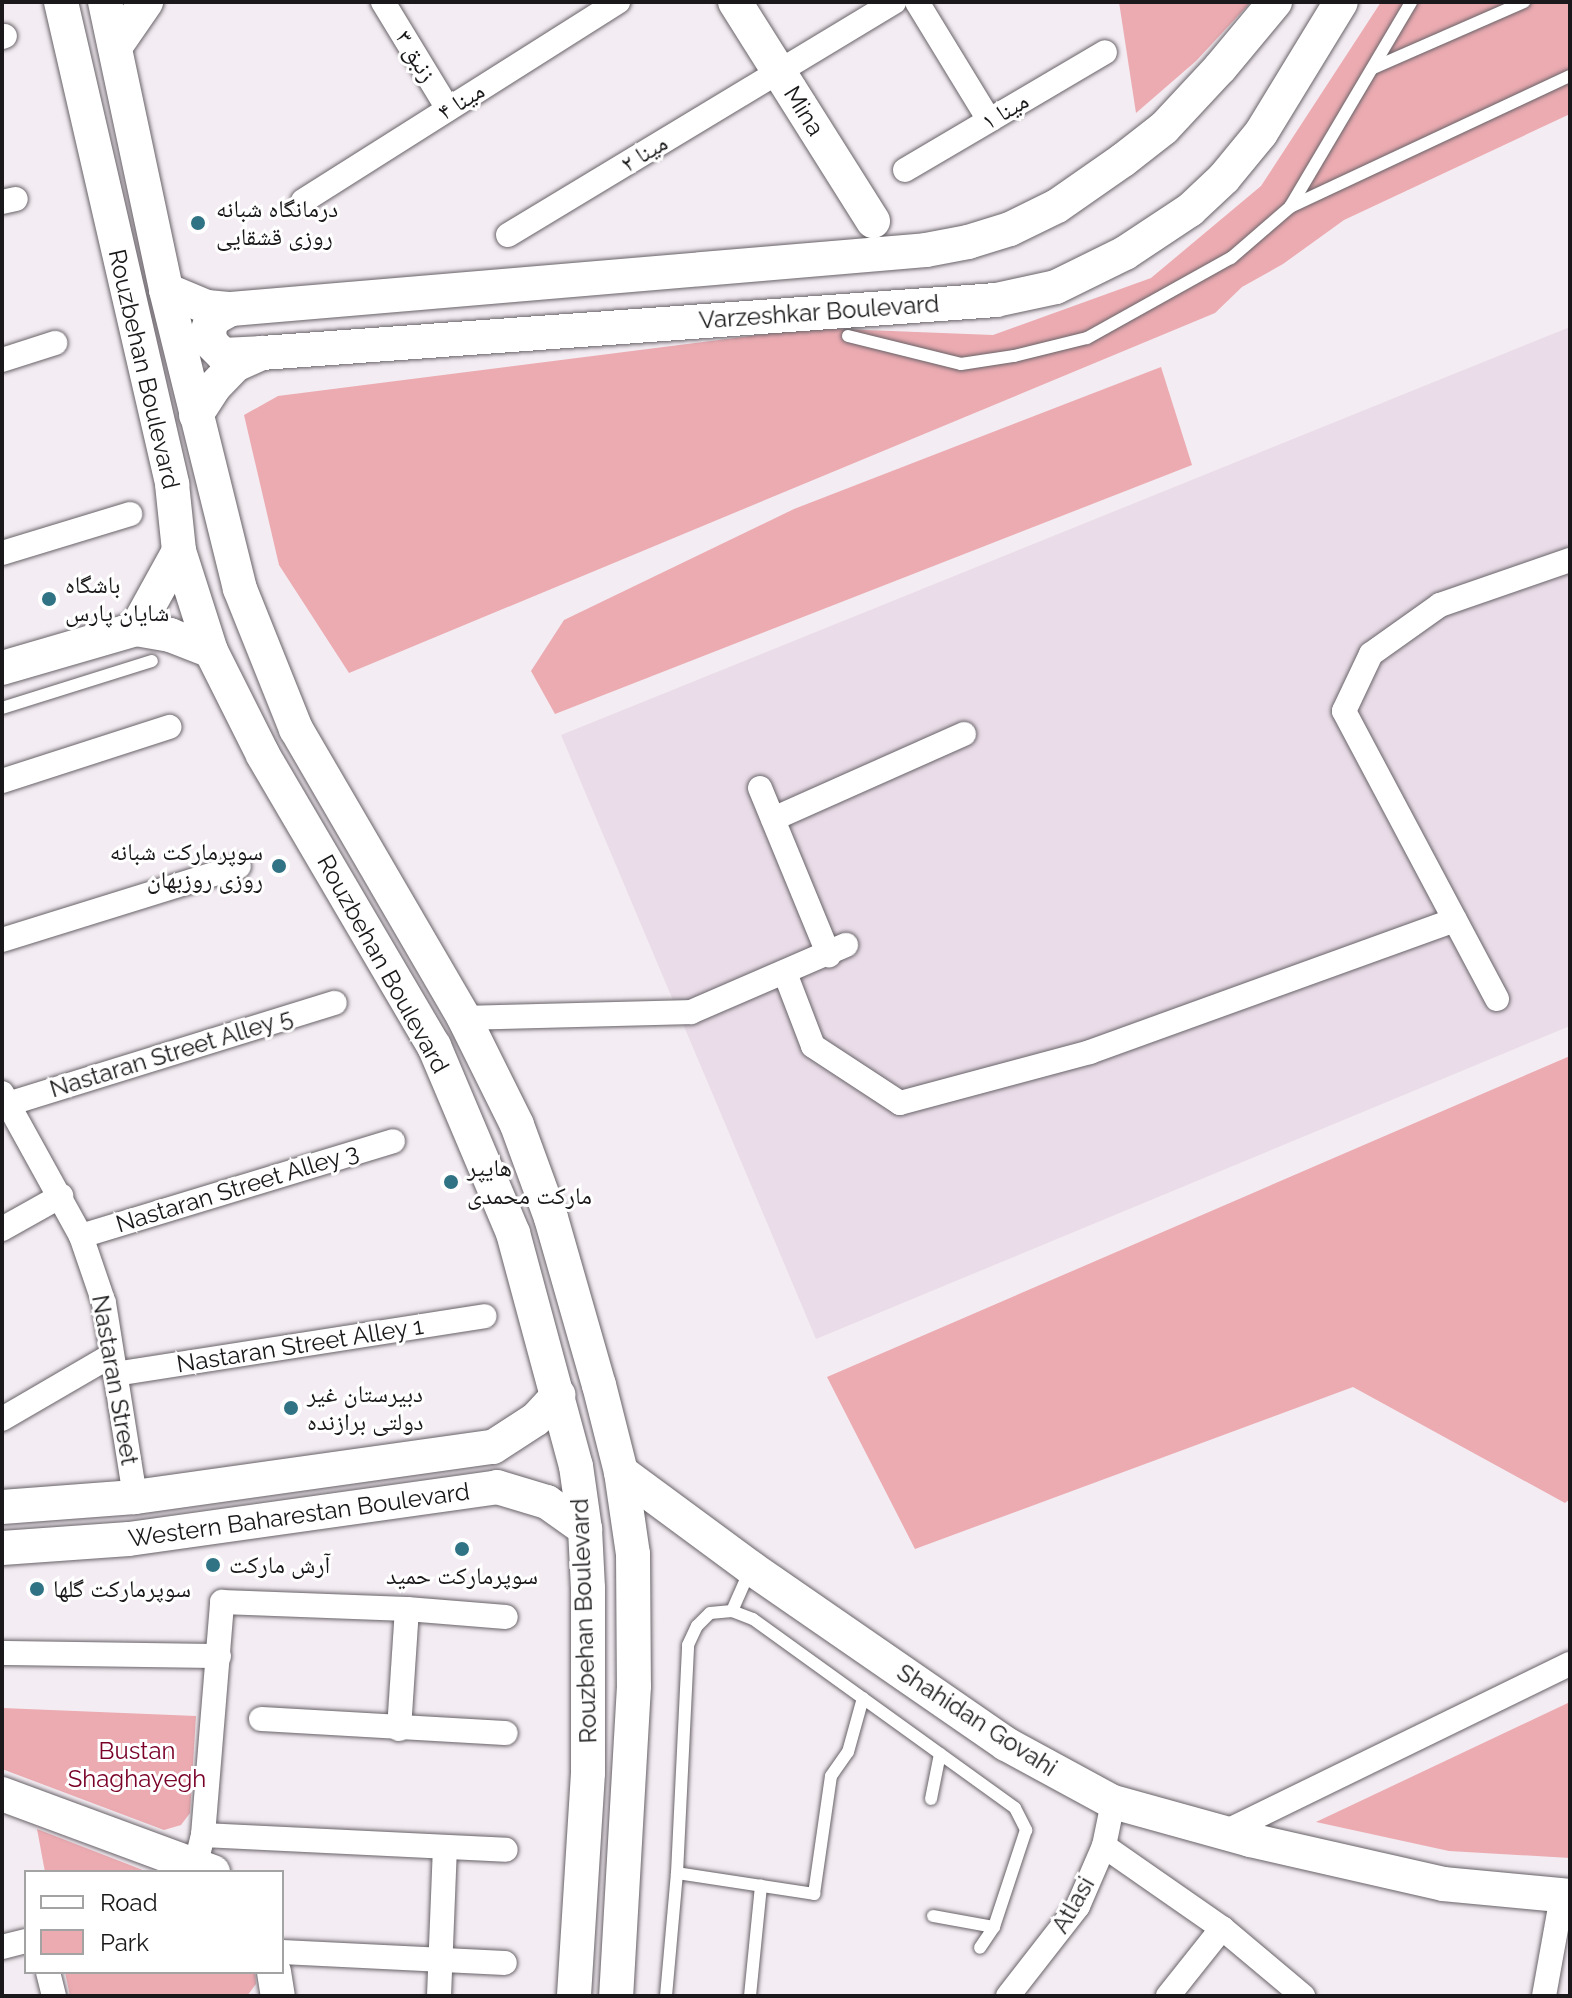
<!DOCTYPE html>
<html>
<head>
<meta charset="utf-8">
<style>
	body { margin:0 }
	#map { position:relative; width:1572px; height:1998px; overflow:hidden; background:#f3ecf2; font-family:Raleway,"Noto Naskh Arabic",sans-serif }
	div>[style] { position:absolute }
	.built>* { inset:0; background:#eadde9 }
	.green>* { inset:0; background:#ebabb1 }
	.roads { filter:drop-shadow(0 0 2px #686368) drop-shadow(0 0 2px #686368) }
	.lane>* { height:12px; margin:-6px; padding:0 6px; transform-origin:6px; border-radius:6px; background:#fff }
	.street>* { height:24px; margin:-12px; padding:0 12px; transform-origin:12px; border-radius:12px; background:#fff }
	.secondary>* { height:34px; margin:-17px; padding:0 17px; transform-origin:17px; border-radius:17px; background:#fff }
	.dots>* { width:22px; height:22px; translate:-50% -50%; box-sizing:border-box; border:4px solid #fff; border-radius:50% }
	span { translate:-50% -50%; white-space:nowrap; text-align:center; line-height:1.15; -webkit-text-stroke:6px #fff; paint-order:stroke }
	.street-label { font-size:24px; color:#1a181a }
	.poi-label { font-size:24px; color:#1a181a }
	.left { translate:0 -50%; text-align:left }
	.right { translate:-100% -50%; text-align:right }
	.park-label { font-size:24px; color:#790027 }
	.frame { position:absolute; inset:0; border:4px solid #1a181a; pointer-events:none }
	.legend { position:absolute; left:24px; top:1870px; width:260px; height:104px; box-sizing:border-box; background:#fff; border:2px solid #a3a3a3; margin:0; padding:10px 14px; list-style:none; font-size:24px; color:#1a181a }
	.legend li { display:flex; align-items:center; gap:16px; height:40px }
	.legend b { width:40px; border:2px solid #a3a3a3 }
</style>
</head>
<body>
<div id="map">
	<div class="built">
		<i style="clip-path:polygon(1570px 327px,1570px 1026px,816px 1339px,561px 735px)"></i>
	</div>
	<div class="green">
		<i style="clip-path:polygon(1119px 2px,1251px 2px,1196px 61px,1136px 113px)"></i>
		<i style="clip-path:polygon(1381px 2px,1570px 2px,1570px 114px,1344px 220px,1283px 264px,1242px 287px,1215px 313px,349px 673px,279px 565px,244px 415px,278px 396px,814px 328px,993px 335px,1151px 278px,1261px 186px)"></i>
		<i style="clip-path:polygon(1161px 367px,1192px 465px,555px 714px,531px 671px,564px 620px,794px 509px)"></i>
		<i style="clip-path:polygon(1570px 1056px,1570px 1499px,1565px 1503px,1353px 1387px,915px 1549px,827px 1377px)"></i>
		<i style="clip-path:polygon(1570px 1702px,1570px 1858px,1449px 1851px,1316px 1822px)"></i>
		<i style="clip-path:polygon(2px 1708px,196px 1716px,190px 1813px,181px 1825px,164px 1830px,2px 1769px)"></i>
		<i style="clip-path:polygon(37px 1829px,148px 1872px,45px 1872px)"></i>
		<i style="clip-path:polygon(65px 1972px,255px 1972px,256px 1984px,247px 1996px,70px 1996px)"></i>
	</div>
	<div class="roads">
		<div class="lane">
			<i style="left:1373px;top:68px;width:165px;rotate:-23.6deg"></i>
			<i style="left:1290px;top:207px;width:238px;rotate:-59.4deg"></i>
			<i style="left:848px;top:336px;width:116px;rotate:13.9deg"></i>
			<i style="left:961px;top:364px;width:54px;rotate:-8.6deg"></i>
			<i style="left:1014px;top:356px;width:75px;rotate:-13.9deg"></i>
			<i style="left:1087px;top:338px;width:165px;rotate:-29.1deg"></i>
			<i style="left:1231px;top:258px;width:78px;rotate:-40.8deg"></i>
			<i style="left:1290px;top:207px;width:309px;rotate:-25.1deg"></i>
			<i style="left:2px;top:708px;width:157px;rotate:-17.4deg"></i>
			<i style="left:732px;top:1611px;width:45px;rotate:-66.3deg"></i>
			<i style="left:931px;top:1799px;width:46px;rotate:-78.7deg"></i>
			<i style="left:677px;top:1873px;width:139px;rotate:8.7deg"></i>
			<i style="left:814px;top:1894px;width:119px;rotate:-81.8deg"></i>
			<i style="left:831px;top:1776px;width:29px;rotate:-55deg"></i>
			<i style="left:848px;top:1752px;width:56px;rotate:-74.5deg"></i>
			<i style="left:933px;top:1916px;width:62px;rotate:10.2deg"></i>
			<i style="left:666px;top:1996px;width:123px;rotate:-84.9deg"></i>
			<i style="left:677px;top:1873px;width:228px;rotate:-87.2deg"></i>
			<i style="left:688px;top:1645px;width:21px;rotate:-65deg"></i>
			<i style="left:697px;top:1626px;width:18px;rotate:-45deg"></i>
			<i style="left:710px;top:1613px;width:22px;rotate:-5deg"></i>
			<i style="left:732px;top:1611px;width:22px;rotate:21deg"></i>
			<i style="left:753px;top:1619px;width:323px;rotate:35.8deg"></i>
			<i style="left:1015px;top:1808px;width:25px;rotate:63deg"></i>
			<i style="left:1026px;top:1830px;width:102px;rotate:108.3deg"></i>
			<i style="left:994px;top:1927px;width:25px;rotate:124deg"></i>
			<i style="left:750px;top:1996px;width:111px;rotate:-84.3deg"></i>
		</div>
		<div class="street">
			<i style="left:383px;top:2px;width:125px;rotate:58.7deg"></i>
			<i style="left:917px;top:2px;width:138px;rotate:58.6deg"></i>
			<i style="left:2px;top:37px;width:3px;rotate:-18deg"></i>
			<i style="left:905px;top:170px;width:232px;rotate:-30.5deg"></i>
			<i style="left:303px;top:201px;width:373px;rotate:-32.3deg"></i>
			<i style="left:2px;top:202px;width:14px;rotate:-12deg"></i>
			<i style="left:508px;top:235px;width:451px;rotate:-31.1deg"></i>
			<i style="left:2px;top:360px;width:56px;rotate:-17.8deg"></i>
			<i style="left:2px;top:553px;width:134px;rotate:-16.9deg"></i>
			<i style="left:2px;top:781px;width:176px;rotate:-17.9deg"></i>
			<i style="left:760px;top:788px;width:181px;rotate:67.6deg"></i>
			<i style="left:773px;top:819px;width:209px;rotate:-24deg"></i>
			<i style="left:2px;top:940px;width:248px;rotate:-17.3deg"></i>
			<i style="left:785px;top:973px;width:78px;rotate:69deg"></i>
			<i style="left:813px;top:1046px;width:104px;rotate:33.2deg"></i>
			<i style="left:900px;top:1103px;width:197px;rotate:-15deg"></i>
			<i style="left:1090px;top:1052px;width:388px;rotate:-19.9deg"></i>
			<i style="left:1497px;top:999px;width:326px;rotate:-118deg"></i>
			<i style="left:1344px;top:711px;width:63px;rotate:-64.7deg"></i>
			<i style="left:1371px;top:654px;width:85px;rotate:-35.4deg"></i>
			<i style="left:1440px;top:605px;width:138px;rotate:-19.1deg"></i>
			<i style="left:464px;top:1018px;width:227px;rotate:-1.5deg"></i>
			<i style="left:691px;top:1012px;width:169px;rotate:-23.4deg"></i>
			<i style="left:2px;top:1093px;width:163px;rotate:61.1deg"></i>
			<i style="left:81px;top:1236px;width:71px;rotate:71.1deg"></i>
			<i style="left:104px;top:1303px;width:196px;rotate:80.9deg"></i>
			<i style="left:8px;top:1104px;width:342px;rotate:-17.2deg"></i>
			<i style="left:2px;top:1229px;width:68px;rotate:-29.2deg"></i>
			<i style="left:81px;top:1236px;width:326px;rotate:-16.9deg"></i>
			<i style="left:115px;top:1374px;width:374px;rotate:-8.9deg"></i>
			<i style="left:2px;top:1419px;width:127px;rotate:-30.2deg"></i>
			<i style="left:2px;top:1653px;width:217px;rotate:0.8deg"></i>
			<i style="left:261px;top:1719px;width:245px;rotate:3.3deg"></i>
			<i style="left:399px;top:1729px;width:120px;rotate:-86.2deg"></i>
			<i style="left:1223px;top:1833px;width:386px;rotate:-26deg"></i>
			<i style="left:203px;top:1835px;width:303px;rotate:2.8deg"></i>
			<i style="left:1104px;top:1846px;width:144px;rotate:34.8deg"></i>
			<i style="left:1222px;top:1928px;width:106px;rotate:40deg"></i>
			<i style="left:196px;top:1863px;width:29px;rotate:-76deg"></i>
			<i style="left:203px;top:1835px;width:234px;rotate:-85.3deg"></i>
			<i style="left:222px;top:1602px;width:185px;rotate:2.2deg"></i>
			<i style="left:407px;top:1609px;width:99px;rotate:4.6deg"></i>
			<i style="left:2px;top:1947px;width:25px;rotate:-14deg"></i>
			<i style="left:282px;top:1952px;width:223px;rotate:2.8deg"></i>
			<i style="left:48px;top:1972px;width:25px;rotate:76deg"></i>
			<i style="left:439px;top:1996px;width:148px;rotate:-87.7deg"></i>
			<i style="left:1008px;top:1996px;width:114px;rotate:-52.1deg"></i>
			<i style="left:1078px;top:1906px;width:65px;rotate:-66.6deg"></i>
			<i style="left:1104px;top:1846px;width:45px;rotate:-78.4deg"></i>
			<i style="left:1168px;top:1996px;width:87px;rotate:-51.5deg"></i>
			<i style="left:1544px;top:1996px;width:102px;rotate:-79.8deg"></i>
		</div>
		<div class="secondary">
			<i style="left:61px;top:2px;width:495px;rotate:77deg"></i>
			<i style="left:172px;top:484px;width:67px;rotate:84deg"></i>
			<i style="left:179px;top:551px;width:105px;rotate:72.3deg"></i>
			<i style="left:211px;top:651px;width:116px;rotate:63.4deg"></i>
			<i style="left:263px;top:755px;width:338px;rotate:59.6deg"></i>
			<i style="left:434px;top:1046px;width:203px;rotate:67.1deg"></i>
			<i style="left:513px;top:1233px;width:241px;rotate:74.9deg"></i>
			<i style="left:576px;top:1466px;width:64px;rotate:81.9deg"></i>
			<i style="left:585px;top:1529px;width:59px;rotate:87.1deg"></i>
			<i style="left:588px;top:1588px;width:185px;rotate:90deg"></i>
			<i style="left:588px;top:1773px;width:223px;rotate:93.6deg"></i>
			<i style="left:105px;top:2px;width:294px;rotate:78deg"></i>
			<i style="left:166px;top:290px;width:308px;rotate:76.1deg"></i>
			<i style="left:240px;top:589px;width:151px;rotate:68.2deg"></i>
			<i style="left:296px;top:729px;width:334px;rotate:59.8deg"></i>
			<i style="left:464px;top:1018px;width:119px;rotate:63.6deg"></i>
			<i style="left:517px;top:1125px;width:99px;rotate:69.9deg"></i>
			<i style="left:551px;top:1218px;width:174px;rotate:74deg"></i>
			<i style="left:599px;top:1385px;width:90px;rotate:75.8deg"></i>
			<i style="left:621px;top:1472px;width:83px;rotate:81.7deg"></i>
			<i style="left:633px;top:1554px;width:132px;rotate:89.6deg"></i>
			<i style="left:634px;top:1686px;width:311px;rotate:93.3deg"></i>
			<i style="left:735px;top:2px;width:259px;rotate:57.8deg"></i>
			<i style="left:115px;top:47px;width:55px;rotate:-55.4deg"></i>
			<i style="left:166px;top:290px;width:44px;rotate:22.5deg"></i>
			<i style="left:207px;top:307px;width:24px;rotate:5deg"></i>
			<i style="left:231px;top:309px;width:697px;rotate:-4.85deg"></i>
			<i style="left:926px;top:250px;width:43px;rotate:-10.8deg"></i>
			<i style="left:968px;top:242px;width:44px;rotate:-17.2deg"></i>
			<i style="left:1010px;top:229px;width:52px;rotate:-26.1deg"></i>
			<i style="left:1057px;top:206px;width:80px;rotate:-34.9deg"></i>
			<i style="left:1123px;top:160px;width:52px;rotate:-38deg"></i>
			<i style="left:1164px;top:128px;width:82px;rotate:-47deg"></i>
			<i style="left:1220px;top:68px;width:86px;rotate:-50.2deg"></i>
			<i style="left:231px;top:309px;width:18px;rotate:151deg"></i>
			<i style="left:215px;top:318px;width:11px;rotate:124deg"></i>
			<i style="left:209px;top:327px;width:15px;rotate:86deg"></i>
			<i style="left:210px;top:342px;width:18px;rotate:45deg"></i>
			<i style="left:223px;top:355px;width:36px;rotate:-3deg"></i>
			<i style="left:196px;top:415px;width:33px;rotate:-57deg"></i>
			<i style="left:214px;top:387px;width:30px;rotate:-46deg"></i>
			<i style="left:235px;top:365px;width:30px;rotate:-24deg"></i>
			<i style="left:262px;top:353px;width:736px;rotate:-4.13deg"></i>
			<i style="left:996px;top:300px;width:61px;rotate:-12.2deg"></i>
			<i style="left:1056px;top:287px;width:77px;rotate:-26.2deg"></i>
			<i style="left:1125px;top:253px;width:78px;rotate:-33.5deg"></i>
			<i style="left:1190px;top:210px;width:47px;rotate:-43.3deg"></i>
			<i style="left:1224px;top:178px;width:58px;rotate:-50.6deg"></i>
			<i style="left:1261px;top:133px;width:153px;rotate:-58.6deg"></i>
			<i style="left:136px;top:629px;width:89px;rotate:-61.1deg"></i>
			<i style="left:2px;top:668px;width:140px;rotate:-16.2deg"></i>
			<i style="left:136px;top:629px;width:35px;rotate:10deg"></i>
			<i style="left:170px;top:635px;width:44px;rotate:21.3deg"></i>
			<i style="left:621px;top:1472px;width:162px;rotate:36.4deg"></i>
			<i style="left:751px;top:1568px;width:310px;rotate:34.6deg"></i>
			<i style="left:1006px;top:1744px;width:122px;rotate:28.5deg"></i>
			<i style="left:1113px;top:1802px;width:142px;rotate:15.5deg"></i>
			<i style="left:1250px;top:1840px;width:198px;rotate:12.8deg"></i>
			<i style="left:1443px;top:1884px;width:128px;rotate:5.4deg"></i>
			<i style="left:2px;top:1507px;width:133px;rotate:-4.3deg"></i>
			<i style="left:135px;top:1497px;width:361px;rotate:-8deg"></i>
			<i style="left:493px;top:1447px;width:51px;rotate:-33.1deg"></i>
			<i style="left:536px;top:1419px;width:33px;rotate:-47deg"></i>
			<i style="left:2px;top:1548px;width:127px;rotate:-4.1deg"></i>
			<i style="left:129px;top:1539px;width:372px;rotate:-8deg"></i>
			<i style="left:497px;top:1487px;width:52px;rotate:16.7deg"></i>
			<i style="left:547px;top:1502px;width:47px;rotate:35.4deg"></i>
			<i style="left:2px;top:1794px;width:225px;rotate:20.3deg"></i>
			<i style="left:274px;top:1972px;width:24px;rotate:81deg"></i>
		</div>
	</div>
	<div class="dots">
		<i style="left:198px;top:223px;background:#307384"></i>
		<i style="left:49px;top:599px;background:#307384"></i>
		<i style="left:279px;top:866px;background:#307384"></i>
		<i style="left:451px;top:1182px;background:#307384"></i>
		<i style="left:291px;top:1408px;background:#307384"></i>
		<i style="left:462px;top:1549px;background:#307384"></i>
		<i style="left:213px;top:1565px;background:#307384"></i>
		<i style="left:37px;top:1589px;background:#307384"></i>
	</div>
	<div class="street-label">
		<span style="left:416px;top:56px;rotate:59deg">زنبق ۳</span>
		<span style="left:461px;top:101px;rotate:-32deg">مینا ۴</span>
		<span style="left:804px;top:111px;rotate:58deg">Mina</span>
		<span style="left:1005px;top:111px;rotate:-31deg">مینا ۱</span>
		<span style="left:644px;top:153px;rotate:-31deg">مینا ۲</span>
		<span style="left:819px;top:312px;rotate:-4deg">Varzeshkar Boulevard</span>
		<span style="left:144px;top:369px;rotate:77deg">Rouzbehan Boulevard</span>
		<span style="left:383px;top:964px;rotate:61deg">Rouzbehan Boulevard</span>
		<span style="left:171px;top:1053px;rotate:-17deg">Nastaran Street Alley 5</span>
		<span style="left:237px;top:1188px;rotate:-17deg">Nastaran Street Alley 3</span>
		<span style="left:300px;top:1345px;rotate:-9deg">Nastaran Street Alley 1</span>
		<span style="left:115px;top:1380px;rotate:80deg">Nastaran Street</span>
		<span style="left:299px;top:1515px;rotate:-8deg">Western Baharestan Boulevard</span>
		<span style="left:584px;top:1621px;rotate:-92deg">Rouzbehan Boulevard</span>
		<span style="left:977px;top:1720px;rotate:33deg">Shahidan Govahi</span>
		<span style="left:1073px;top:1905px;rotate:-60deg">Atlasi</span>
	</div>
	<div class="poi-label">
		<span class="left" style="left:216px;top:223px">درمانگاه شبانه<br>روزی قشقایی</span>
		<span class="left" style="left:65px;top:599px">باشگاه<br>شایان پارس</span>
		<span class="right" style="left:263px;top:866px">سوپرمارکت شبانه<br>روزی روزبهان</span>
		<span class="left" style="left:467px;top:1182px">هایپر<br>مارکت محمدی</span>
		<span class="left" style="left:307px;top:1408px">دبیرستان غیر<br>دولتی برازنده</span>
		<span class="left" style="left:229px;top:1565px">آرش مارکت</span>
		<span style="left:462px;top:1576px">سوپرمارکت حمید</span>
		<span class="left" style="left:53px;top:1589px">سوپرمارکت گلها</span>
	</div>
	<div class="park-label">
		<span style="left:137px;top:1765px">Bustan<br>Shaghayegh</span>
	</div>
	<div class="frame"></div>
	<ul class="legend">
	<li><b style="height:10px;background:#fff"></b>Road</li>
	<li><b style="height:22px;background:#ebabb1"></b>Park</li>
	</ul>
</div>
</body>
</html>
